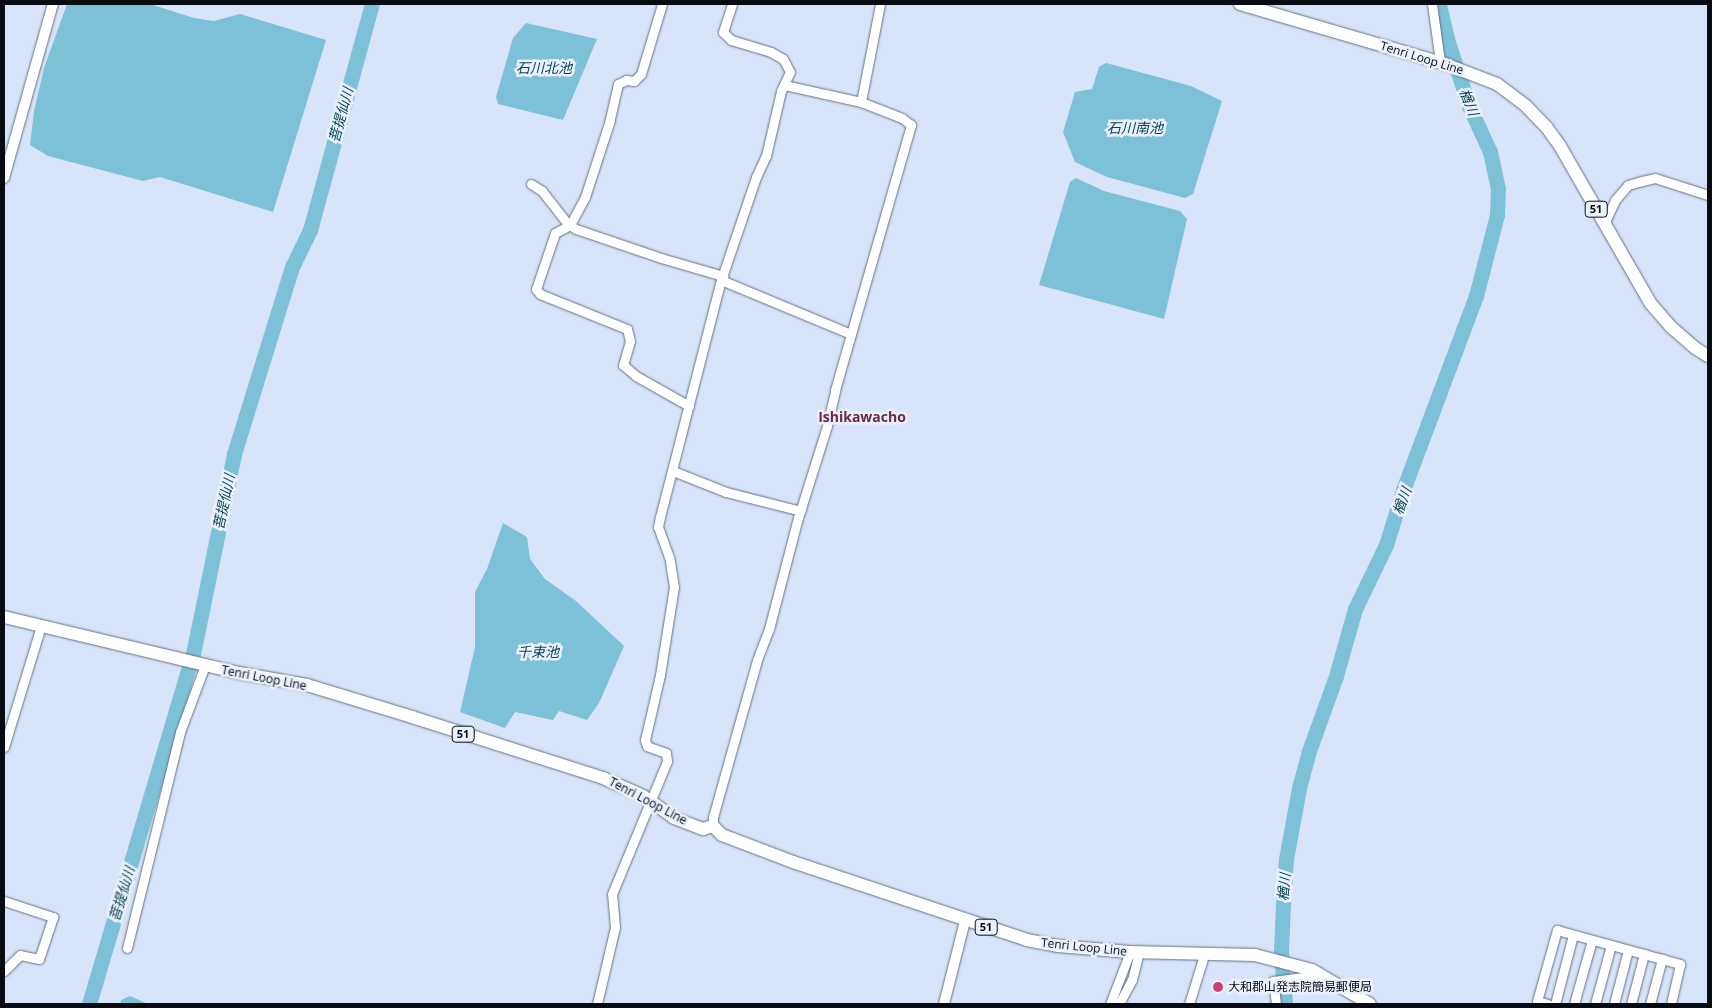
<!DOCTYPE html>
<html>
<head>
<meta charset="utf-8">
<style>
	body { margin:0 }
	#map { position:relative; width:1712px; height:1008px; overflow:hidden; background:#d8e4f9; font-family:"Open Sans","Noto Sans JP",sans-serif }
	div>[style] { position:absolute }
	.water>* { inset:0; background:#7dc1d9 }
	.river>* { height:15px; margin:-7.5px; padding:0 7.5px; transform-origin:7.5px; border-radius:7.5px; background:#7dc1d9 }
	.roads { filter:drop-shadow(0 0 1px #667083) drop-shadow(0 0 1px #667083) }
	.minor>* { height:9px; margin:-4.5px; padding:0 4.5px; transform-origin:4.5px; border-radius:4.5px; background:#fff }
	.tertiary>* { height:10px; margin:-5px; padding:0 5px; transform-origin:5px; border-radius:5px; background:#fff }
	.primary>* { height:12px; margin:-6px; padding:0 6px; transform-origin:6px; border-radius:6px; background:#fff }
	.dots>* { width:14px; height:14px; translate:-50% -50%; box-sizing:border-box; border:2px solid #eaf1fd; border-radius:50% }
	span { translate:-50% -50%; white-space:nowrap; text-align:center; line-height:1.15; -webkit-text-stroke:5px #eaf1fd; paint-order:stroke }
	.shield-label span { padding:1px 4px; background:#eaf1fd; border:1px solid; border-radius:4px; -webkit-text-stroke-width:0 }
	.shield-label { font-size:11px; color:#080c12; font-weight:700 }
	.street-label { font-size:12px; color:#080c12 }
	.poi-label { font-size:12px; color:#080c12 }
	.left { translate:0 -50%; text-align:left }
	.water-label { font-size:14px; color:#094657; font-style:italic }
	.neighbourhood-label { font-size:14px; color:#6d283d; font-weight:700 }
	.frame { position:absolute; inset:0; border:5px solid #080c12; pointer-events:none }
</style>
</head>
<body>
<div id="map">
	<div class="water">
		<i style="clip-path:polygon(67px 4px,150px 4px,194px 18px,214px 21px,240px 14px,326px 40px,273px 212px,160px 177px,143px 181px,48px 156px,30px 145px,34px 111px,44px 68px)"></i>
		<i style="clip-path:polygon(526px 23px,597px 39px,563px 120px,498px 104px,496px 97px,513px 38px)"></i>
		<i style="clip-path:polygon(1106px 63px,1191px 86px,1222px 101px,1193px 194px,1185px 198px,1107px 177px,1075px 162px,1063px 132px,1075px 92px,1092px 89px,1099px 67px)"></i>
		<i style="clip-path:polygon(1076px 178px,1104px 191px,1180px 211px,1187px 219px,1164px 319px,1039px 285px,1070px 182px)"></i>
		<i style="clip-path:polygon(503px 523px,527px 537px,530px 559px,545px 579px,576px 601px,624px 646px,599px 703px,587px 720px,559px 711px,553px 720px,515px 712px,505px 728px,460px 712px,475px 647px,475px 592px,487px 569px)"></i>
		<i style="clip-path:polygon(130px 996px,148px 1004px,120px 1004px,121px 1000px)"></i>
	</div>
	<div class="river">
		<i style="left:89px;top:1004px;width:365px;rotate:-73.5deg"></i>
		<i style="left:193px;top:654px;width:204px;rotate:-78.4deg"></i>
		<i style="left:234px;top:454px;width:196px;rotate:-72.8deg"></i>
		<i style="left:292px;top:267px;width:41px;rotate:-64.1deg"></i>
		<i style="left:310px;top:230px;width:234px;rotate:-74.7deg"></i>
		<i style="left:1285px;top:1004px;width:52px;rotate:-94.4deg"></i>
		<i style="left:1281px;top:952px;width:47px;rotate:-87.6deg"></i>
		<i style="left:1283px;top:905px;width:46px;rotate:-86.3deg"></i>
		<i style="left:1286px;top:859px;width:72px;rotate:-79.6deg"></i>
		<i style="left:1299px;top:788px;width:38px;rotate:-75deg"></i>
		<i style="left:1309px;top:751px;width:80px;rotate:-70.2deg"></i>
		<i style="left:1336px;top:676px;width:70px;rotate:-74.2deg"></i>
		<i style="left:1355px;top:609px;width:71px;rotate:-64.2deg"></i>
		<i style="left:1386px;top:545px;width:58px;rotate:-72.8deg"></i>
		<i style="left:1403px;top:490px;width:207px;rotate:-69.4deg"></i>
		<i style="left:1476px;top:296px;width:84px;rotate:-75.5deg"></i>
		<i style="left:1497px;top:215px;width:26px;rotate:-88deg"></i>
		<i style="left:1498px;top:189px;width:38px;rotate:-102deg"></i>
		<i style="left:1490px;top:152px;width:51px;rotate:-114.5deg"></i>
		<i style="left:1469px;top:106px;width:71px;rotate:-108.2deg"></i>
		<i style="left:1447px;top:39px;width:36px;rotate:-103deg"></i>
	</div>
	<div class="roads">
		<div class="minor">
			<i style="left:662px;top:4px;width:73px;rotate:106.7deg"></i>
			<i style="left:641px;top:74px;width:10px;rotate:135deg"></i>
			<i style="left:634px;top:81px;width:8px;rotate:-173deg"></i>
			<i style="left:626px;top:80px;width:9px;rotate:153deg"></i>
			<i style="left:618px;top:84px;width:37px;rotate:103deg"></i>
			<i style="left:610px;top:120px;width:81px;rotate:108deg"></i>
			<i style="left:585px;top:197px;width:32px;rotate:118deg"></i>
			<i style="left:570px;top:225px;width:17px;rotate:152deg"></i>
			<i style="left:555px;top:233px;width:59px;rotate:108.7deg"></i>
			<i style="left:536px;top:289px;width:6px;rotate:51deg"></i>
			<i style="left:540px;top:294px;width:94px;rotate:21.9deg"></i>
			<i style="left:627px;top:329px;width:12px;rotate:76deg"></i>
			<i style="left:630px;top:341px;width:25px;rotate:106deg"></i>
			<i style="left:623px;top:365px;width:17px;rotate:40deg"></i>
			<i style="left:636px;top:376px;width:61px;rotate:29.5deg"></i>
			<i style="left:1432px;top:4px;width:59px;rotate:82.1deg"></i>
			<i style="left:785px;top:85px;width:78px;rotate:12.6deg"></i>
			<i style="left:531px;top:184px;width:13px;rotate:32deg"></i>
			<i style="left:542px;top:191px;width:41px;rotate:52deg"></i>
			<i style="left:567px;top:223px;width:11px;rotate:34deg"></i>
			<i style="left:576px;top:229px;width:90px;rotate:18.8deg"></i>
			<i style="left:661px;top:258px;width:65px;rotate:16.2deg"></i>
			<i style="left:1604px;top:224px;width:26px;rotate:-65deg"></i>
			<i style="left:1615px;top:200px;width:20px;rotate:-49deg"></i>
			<i style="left:1628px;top:185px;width:15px;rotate:-16deg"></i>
			<i style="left:1642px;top:181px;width:13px;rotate:-13deg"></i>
			<i style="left:1655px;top:178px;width:56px;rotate:17.8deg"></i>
			<i style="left:721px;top:280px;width:141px;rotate:22.6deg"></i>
			<i style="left:673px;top:471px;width:57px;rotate:21.6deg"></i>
			<i style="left:726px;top:492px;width:77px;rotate:14.2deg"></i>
			<i style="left:4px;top:747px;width:127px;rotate:-73deg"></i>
			<i style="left:713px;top:826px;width:9px;rotate:-90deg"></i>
			<i style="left:713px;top:817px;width:163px;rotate:-74.3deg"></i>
			<i style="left:757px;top:660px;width:33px;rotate:-69deg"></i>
			<i style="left:769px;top:629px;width:115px;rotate:-75.4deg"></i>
			<i style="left:798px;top:518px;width:96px;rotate:-72.5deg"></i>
			<i style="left:827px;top:426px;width:37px;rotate:-77deg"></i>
			<i style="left:835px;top:390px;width:276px;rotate:-74deg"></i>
			<i style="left:911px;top:125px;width:11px;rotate:-142deg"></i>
			<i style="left:902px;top:118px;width:44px;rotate:-158.7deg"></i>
			<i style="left:861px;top:102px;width:100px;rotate:-79deg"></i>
			<i style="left:4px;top:901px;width:52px;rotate:18.1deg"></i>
			<i style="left:53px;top:917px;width:44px;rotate:108.4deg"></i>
			<i style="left:39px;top:959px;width:19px;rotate:-168deg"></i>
			<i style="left:20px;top:955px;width:23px;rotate:135deg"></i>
			<i style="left:127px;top:948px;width:222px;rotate:-76.2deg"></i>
			<i style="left:180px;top:732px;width:72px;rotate:-69.5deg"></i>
			<i style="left:597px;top:1004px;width:79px;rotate:-76.8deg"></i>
			<i style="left:615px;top:927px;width:33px;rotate:-95deg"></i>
			<i style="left:612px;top:894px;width:144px;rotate:-67.5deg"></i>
			<i style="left:667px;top:761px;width:8px;rotate:-97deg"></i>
			<i style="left:666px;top:753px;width:20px;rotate:-160deg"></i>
			<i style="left:647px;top:746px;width:6px;rotate:-108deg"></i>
			<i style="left:645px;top:740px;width:67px;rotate:-77deg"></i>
			<i style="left:660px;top:675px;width:89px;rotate:-81deg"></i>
			<i style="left:674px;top:587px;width:30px;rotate:-99deg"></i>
			<i style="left:669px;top:557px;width:32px;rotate:-110deg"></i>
			<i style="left:658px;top:527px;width:10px;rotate:-79deg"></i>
			<i style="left:660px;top:517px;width:245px;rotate:-75.6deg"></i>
			<i style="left:721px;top:280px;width:109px;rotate:-71.2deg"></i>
			<i style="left:756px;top:177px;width:23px;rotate:-65deg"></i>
			<i style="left:766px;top:156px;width:67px;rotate:-77deg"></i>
			<i style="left:781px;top:91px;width:21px;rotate:-65deg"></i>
			<i style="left:790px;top:72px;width:15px;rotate:-118deg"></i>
			<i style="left:783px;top:59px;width:14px;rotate:-150deg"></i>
			<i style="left:771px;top:52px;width:42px;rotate:-163.3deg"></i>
			<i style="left:731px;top:40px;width:11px;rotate:-135deg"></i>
			<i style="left:723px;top:32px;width:29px;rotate:-72deg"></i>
			<i style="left:1110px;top:1004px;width:56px;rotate:-69deg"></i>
			<i style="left:1119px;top:1004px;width:27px;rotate:-62deg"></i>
			<i style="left:1132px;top:980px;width:29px;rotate:-76deg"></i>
			<i style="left:1189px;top:1004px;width:54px;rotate:-72.9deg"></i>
			<i style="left:1276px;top:1004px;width:23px;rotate:-97deg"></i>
			<i style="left:1273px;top:981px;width:46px;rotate:-7.4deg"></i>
			<i style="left:1548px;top:1004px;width:11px;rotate:-165deg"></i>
			<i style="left:1537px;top:1001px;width:74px;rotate:-74.3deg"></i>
			<i style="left:1557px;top:930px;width:128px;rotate:15.5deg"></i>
			<i style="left:1680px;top:964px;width:41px;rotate:102.7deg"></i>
			<i style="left:1555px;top:1004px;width:71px;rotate:-75.4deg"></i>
			<i style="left:1574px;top:1004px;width:66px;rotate:-74.3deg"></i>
			<i style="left:1595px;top:1004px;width:61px;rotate:-74.8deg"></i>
			<i style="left:1614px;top:1004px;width:56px;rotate:-75.5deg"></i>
			<i style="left:1631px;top:1004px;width:52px;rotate:-75.4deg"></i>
			<i style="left:1650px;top:1004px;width:47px;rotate:-75.1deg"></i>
		</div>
		<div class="tertiary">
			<i style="left:4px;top:178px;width:181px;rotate:-74.3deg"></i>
			<i style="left:944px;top:1004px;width:86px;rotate:-75.8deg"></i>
		</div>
		<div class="primary">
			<i style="left:1240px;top:4px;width:214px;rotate:16.3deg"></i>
			<i style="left:1445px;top:64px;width:56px;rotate:21deg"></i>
			<i style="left:1497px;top:84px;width:35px;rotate:37deg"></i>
			<i style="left:1525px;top:105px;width:32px;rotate:46deg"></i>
			<i style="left:1547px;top:128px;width:22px;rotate:54deg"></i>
			<i style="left:1560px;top:146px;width:182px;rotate:60.1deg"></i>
			<i style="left:1651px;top:304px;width:30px;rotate:49deg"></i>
			<i style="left:1671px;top:327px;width:32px;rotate:41deg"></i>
			<i style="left:1695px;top:348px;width:15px;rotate:32deg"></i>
			<i style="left:4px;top:617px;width:242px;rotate:13.4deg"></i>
			<i style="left:239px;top:673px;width:69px;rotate:10deg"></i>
			<i style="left:307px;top:685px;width:110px;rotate:16.9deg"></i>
			<i style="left:412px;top:717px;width:201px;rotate:17.7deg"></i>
			<i style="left:603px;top:778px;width:44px;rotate:24.2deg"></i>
			<i style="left:643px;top:796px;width:38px;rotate:35deg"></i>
			<i style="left:674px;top:818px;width:31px;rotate:21deg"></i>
			<i style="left:703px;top:829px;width:10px;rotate:-17deg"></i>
			<i style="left:713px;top:826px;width:13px;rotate:45deg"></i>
			<i style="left:722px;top:835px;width:76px;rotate:20.8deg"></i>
			<i style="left:793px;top:862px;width:247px;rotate:18.4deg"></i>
			<i style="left:1027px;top:940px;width:32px;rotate:11deg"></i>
			<i style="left:1058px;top:946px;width:72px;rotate:4.8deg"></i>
			<i style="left:1130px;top:952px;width:125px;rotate:1.4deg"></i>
			<i style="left:1255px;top:955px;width:59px;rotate:14.7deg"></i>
			<i style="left:1312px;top:970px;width:67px;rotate:30.4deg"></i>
		</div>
	</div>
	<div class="dots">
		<i style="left:1218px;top:987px;background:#cb3f6e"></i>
	</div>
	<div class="shield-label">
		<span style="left:1596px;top:209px">51</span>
		<span style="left:463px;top:734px">51</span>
		<span style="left:986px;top:927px">51</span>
	</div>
	<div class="street-label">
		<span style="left:1422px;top:58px;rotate:17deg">Tenri Loop Line</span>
		<span style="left:264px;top:678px;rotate:11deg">Tenri Loop Line</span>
		<span style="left:648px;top:801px;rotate:28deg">Tenri Loop Line</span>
		<span style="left:1084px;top:947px;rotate:6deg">Tenri Loop Line</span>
	</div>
	<div class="poi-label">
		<span class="left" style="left:1228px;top:987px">大和郡山発志院簡易郵便局</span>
	</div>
	<div class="water-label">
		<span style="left:544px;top:68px">石川北池</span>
		<span style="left:1469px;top:102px;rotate:69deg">楢川</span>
		<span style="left:341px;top:115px;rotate:-75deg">菩提仙川</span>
		<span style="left:1135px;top:128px">石川南池</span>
		<span style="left:1402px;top:501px;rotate:-70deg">楢川</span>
		<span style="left:224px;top:502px;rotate:-78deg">菩提仙川</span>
		<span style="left:538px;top:652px">千束池</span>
		<span style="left:1284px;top:887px;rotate:-85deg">楢川</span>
		<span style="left:122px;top:894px;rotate:-73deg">菩提仙川</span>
	</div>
	<div class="neighbourhood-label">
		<span style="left:862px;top:417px">Ishikawacho</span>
	</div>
	<div class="frame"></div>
</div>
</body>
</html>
